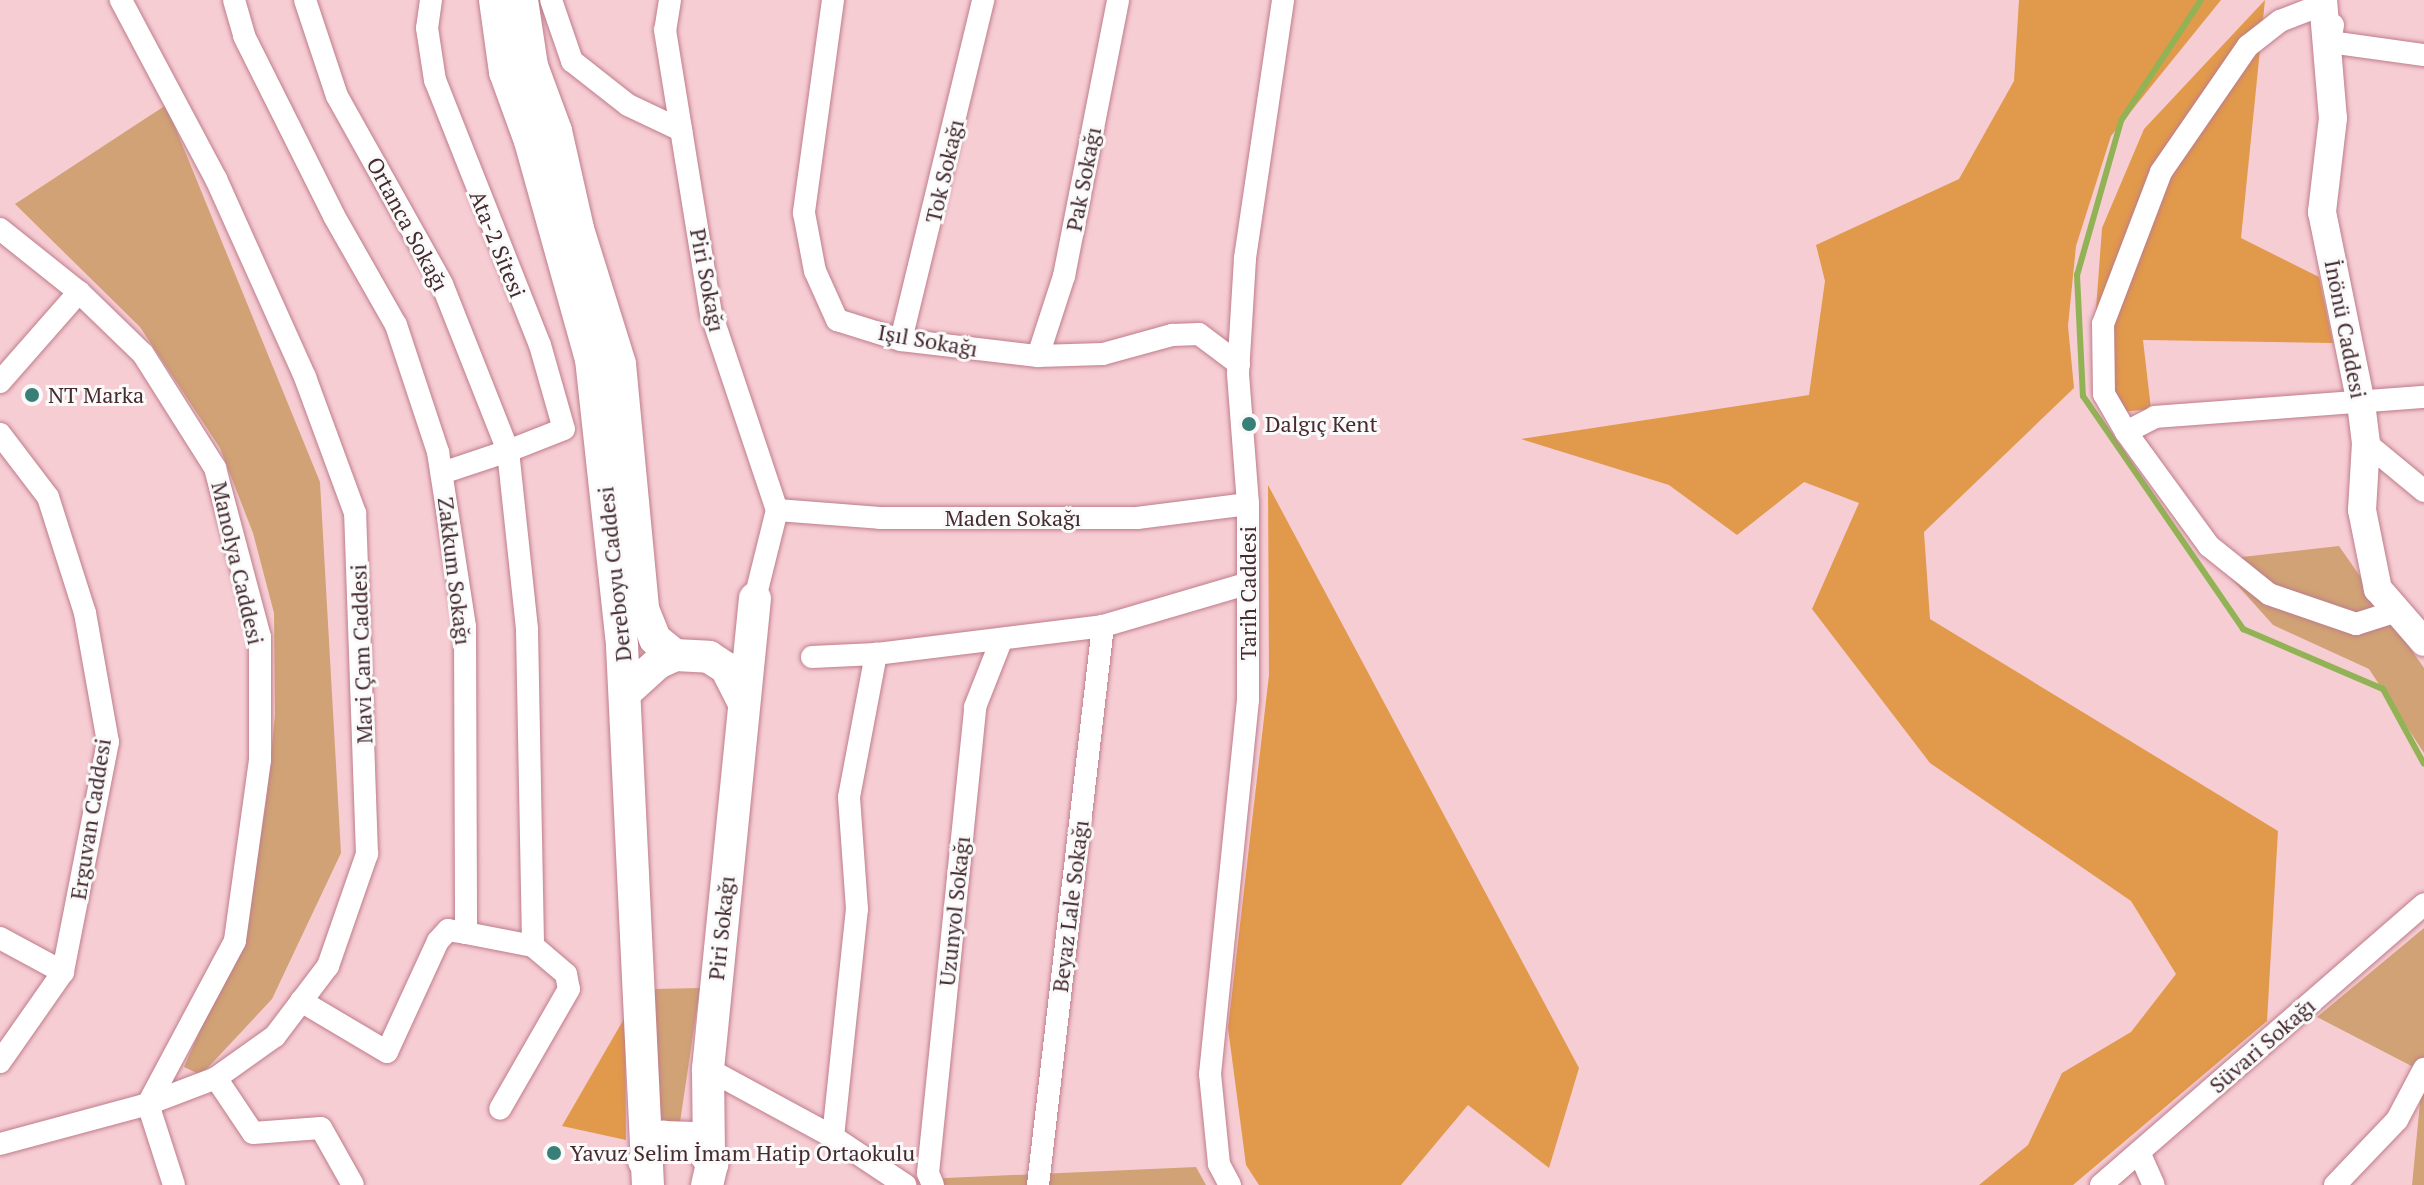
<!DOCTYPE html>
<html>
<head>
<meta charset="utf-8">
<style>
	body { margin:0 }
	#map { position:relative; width:2424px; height:1185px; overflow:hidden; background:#f7cdd4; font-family:"PT Serif",serif }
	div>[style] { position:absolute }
	.green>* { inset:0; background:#d0a275 }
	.forest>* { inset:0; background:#e1994b }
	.stream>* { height:6px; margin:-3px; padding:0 3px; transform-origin:3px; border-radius:3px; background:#92b355 }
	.roads { filter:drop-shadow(0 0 2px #be7d8b) drop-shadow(0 0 2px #be7d8b) }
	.minor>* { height:22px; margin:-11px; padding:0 11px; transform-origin:11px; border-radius:11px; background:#fff }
	.tertiary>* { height:28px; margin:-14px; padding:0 14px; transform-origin:14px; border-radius:14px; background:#fff }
	.secondary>* { height:32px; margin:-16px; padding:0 16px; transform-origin:16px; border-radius:16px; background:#fff }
	.dots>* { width:22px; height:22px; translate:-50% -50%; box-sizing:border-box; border:4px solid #fafafa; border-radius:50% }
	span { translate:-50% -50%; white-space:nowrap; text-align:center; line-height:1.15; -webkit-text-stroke:6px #fafafa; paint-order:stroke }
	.street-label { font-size:22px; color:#452a30 }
	.poi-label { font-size:22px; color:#452a30 }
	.left { translate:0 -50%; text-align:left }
</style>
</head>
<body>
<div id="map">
	<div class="green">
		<i style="clip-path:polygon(166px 105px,320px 482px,341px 853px,272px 999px,201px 1075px,184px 1067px,247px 923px,267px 795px,275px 715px,274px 613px,253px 533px,220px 448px,140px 327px,15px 204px)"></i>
		<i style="clip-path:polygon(2339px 546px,2424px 668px,2424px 753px,2369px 669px,2273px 625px,2223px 569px,2242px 557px)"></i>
		<i style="clip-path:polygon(2424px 928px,2424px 1185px,2412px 1185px,2423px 1072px,2317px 1017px)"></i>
		<i style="clip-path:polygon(700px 988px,679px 1129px,655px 1128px,653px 989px)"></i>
		<i style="clip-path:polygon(1196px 1167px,1206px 1185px,919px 1185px,946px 1178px)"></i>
	</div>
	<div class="forest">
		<i style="clip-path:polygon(2019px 0,2221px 0,2111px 136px,2076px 246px,2068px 326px,2074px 388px,1924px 532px,1930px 619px,2278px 831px,2267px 1021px,2073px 1185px,1979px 1185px,2028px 1145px,2062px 1073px,2131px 1032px,2176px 974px,2131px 901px,1930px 763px,1812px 609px,1859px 503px,1804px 482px,1737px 535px,1669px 485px,1521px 439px,1809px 395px,1825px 281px,1816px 245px,1959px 179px,2014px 81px)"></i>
		<i style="clip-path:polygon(2265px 0,2241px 238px,2319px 277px,2333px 343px,2143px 340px,2151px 409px,2113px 413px,2095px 323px,2102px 228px,2144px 129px)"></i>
		<i style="clip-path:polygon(1268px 485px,1579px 1068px,1549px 1168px,1468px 1105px,1401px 1185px,1259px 1185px,1246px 1165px,1228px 1028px,1269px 675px)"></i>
		<i style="clip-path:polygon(625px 1017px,626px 1140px,562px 1126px)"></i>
	</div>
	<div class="stream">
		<i style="left:2201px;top:0;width:145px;rotate:123.5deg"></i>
		<i style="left:2121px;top:121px;width:160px;rotate:105.9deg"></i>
		<i style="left:2077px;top:275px;width:121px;rotate:87.2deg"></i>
		<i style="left:2083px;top:396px;width:283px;rotate:55.5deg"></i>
		<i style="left:2243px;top:629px;width:152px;rotate:23.2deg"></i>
		<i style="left:2383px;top:689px;width:85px;rotate:61.3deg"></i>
	</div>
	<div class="roads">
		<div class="minor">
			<i style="left:234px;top:0;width:37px;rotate:74deg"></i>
			<i style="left:244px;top:36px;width:201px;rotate:63.4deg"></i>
			<i style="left:334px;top:216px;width:125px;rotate:60.4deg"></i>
			<i style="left:396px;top:325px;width:134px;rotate:71.7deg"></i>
			<i style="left:438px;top:452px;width:177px;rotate:81.2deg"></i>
			<i style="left:465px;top:627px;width:306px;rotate:89.8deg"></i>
			<i style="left:466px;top:933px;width:18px;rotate:-171deg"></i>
			<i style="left:448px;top:930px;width:15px;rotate:132deg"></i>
			<i style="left:438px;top:941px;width:122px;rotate:114.7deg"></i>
			<i style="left:387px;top:1052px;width:100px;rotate:-149.3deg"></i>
			<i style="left:305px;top:0;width:101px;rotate:71.6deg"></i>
			<i style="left:337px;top:96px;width:215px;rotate:60.8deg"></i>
			<i style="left:442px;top:284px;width:180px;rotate:68.4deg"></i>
			<i style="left:508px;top:451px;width:70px;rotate:161.6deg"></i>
			<i style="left:431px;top:0;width:28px;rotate:98deg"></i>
			<i style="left:427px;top:28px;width:53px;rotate:81.3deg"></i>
			<i style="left:435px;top:80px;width:285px;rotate:68.4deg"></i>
			<i style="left:540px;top:345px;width:87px;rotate:74.1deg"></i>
			<i style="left:564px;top:429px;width:60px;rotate:158.6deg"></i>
			<i style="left:508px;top:451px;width:180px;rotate:83.9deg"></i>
			<i style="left:527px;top:630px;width:316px;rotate:88.9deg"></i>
			<i style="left:551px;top:0;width:65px;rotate:71deg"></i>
			<i style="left:572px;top:61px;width:71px;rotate:38.2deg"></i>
			<i style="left:628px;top:105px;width:59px;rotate:25.3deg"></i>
			<i style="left:670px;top:0;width:30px;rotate:99deg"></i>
			<i style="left:665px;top:30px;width:287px;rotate:80.8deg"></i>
			<i style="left:711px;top:313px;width:208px;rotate:71.5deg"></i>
			<i style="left:777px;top:510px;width:91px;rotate:104deg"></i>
			<i style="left:833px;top:0;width:215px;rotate:97.8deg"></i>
			<i style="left:804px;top:213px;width:59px;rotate:79.3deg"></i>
			<i style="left:815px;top:271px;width:54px;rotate:65.8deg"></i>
			<i style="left:837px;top:320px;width:67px;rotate:17.4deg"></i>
			<i style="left:901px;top:340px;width:138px;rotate:6.7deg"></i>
			<i style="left:1038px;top:356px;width:65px;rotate:-1.8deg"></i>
			<i style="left:1103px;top:354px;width:72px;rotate:-15.4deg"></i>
			<i style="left:1172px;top:335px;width:27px;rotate:-2deg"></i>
			<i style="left:1199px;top:334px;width:50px;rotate:36.9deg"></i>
			<i style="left:2333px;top:25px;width:17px;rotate:100deg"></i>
			<i style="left:2330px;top:42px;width:95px;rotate:7.9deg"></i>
			<i style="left:0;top:229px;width:101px;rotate:38.6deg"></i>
			<i style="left:79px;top:292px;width:89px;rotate:44.1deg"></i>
			<i style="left:143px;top:354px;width:135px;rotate:57.7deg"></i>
			<i style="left:215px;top:468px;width:175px;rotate:75.1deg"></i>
			<i style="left:260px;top:637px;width:123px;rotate:90deg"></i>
			<i style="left:260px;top:760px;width:183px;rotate:97.9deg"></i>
			<i style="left:235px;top:941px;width:185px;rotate:118.1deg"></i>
			<i style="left:148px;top:1104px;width:85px;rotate:72.2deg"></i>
			<i style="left:901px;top:340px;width:350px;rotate:-76.4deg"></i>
			<i style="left:1038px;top:356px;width:84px;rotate:-72deg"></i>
			<i style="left:1064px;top:276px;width:281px;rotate:-78.9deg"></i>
			<i style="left:0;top:382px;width:120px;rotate:-48.7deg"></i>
			<i style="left:2126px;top:432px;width:44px;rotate:-120.1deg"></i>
			<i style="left:2104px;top:394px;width:70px;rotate:-90.8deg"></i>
			<i style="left:2103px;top:324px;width:163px;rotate:-69.1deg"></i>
			<i style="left:2161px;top:172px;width:153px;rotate:-55.4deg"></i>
			<i style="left:2248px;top:46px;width:41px;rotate:-38deg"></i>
			<i style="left:2280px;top:21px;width:47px;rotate:-21.1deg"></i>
			<i style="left:0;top:434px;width:79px;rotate:52.7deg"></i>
			<i style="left:48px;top:497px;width:122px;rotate:72.3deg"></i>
			<i style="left:85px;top:613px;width:131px;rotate:79.9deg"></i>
			<i style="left:108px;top:742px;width:234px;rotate:101.1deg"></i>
			<i style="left:63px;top:972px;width:110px;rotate:125deg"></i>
			<i style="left:2366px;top:443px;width:75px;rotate:39.6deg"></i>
			<i style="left:777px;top:510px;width:103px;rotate:4.4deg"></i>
			<i style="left:880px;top:518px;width:257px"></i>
			<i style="left:1137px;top:518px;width:112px;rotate:-7.2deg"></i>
			<i style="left:2397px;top:611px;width:43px;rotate:162.4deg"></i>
			<i style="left:2356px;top:624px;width:92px;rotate:-161deg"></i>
			<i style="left:2269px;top:594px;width:77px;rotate:-141.3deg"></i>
			<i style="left:2209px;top:546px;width:141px;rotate:-126.1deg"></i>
			<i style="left:2126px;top:432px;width:33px;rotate:-27deg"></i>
			<i style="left:2155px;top:417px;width:270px;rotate:-4.3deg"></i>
			<i style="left:812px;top:657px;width:64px;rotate:-2.7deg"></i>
			<i style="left:466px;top:933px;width:68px;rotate:11deg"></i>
			<i style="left:533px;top:946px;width:43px;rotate:40.3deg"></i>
			<i style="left:566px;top:974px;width:15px;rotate:79deg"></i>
			<i style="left:569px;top:989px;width:138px;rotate:119.9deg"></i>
			<i style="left:0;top:938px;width:72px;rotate:28.4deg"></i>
			<i style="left:708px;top:1069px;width:142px;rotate:28.5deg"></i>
			<i style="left:833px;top:1137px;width:87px;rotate:33.7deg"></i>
			<i style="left:216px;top:1078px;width:66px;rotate:56.1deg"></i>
			<i style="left:253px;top:1133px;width:68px;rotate:-4.2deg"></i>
			<i style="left:321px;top:1128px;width:65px;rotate:60.7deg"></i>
			<i style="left:833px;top:1137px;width:229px;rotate:-84deg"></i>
			<i style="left:857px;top:909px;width:112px;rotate:-94.1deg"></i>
			<i style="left:849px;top:797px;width:146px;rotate:-79.3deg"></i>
			<i style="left:876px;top:654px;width:229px;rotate:-7deg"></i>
			<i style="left:1103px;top:626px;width:149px;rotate:-16.4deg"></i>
			<i style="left:0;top:1144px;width:153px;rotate:-15.1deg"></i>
			<i style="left:148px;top:1104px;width:73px;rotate:-20.9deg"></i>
			<i style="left:216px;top:1078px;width:72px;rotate:-35.4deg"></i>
			<i style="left:275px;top:1036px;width:88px;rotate:-52.9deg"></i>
			<i style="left:328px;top:966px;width:119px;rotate:-70.8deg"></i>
			<i style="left:367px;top:854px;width:341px;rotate:-92deg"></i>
			<i style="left:355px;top:513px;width:145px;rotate:-110.2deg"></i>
			<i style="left:305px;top:377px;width:217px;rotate:-114.2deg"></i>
			<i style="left:216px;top:179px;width:203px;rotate:-118deg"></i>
			<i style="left:2139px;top:1152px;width:36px;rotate:66deg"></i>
			<i style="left:933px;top:1185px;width:13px;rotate:-113deg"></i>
			<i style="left:928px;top:1173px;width:468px;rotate:-84.2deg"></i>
			<i style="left:975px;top:707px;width:71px;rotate:-68.5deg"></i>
			<i style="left:1038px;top:1185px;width:563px;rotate:-83.37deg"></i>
			<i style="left:1230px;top:1185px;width:24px;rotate:-118deg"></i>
			<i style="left:1219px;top:1164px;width:90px;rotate:-95.7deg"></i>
			<i style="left:1210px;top:1074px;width:376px;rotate:-84.2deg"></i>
			<i style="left:1248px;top:700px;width:196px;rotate:-90deg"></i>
			<i style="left:1248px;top:504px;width:131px;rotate:-94.4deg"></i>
			<i style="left:1238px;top:373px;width:115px;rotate:-86.5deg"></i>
			<i style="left:1245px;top:258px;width:261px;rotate:-81.6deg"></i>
			<i style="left:2101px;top:1185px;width:428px;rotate:-41deg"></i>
			<i style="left:2335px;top:1185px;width:90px;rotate:-46.4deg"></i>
			<i style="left:2397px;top:1120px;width:58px;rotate:-62.1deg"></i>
		</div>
		<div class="tertiary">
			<i style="left:2323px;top:0;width:118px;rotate:85.2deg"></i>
			<i style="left:2333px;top:118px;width:95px;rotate:96.7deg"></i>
			<i style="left:2322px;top:212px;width:195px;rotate:78.5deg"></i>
			<i style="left:2361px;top:403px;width:40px;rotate:82.9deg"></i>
			<i style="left:2366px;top:443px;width:67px;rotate:93.4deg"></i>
			<i style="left:2362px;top:510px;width:81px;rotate:78.6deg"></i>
			<i style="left:2378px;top:589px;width:70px;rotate:49deg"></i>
		</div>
		<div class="secondary">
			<i style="left:495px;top:0;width:73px;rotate:82.1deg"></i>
			<i style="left:505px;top:72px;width:73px;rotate:70.1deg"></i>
			<i style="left:530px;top:141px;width:226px;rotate:74.4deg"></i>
			<i style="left:591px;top:359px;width:289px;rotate:83.8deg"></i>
			<i style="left:622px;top:646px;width:540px;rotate:87.24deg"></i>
			<i style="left:522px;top:0;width:67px;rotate:81.4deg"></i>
			<i style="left:532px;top:66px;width:69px;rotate:69.7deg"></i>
			<i style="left:556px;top:131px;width:100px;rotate:77.3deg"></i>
			<i style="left:578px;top:229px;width:141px;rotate:72.7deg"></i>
			<i style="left:620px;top:364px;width:246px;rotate:84.6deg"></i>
			<i style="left:643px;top:609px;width:32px;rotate:68deg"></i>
			<i style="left:655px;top:639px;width:26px;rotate:39deg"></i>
			<i style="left:625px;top:693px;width:45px;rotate:-42.3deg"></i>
			<i style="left:658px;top:663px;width:19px;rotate:-25deg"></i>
			<i style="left:675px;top:655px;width:34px;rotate:3deg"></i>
			<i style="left:709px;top:657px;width:20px;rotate:33deg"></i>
			<i style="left:726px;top:668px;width:39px;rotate:63deg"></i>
			<i style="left:709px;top:1153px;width:84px;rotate:-90.7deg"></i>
			<i style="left:708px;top:1069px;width:473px;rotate:-84.3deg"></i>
			<i style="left:644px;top:1161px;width:31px;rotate:-52deg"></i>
			<i style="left:663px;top:1137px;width:31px;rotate:2deg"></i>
			<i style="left:694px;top:1138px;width:32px;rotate:55deg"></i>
			<i style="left:712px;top:1164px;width:22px;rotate:103deg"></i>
		</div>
	</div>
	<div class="dots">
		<i style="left:32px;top:395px;background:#387f77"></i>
		<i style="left:1249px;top:424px;background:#387f77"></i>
		<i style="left:554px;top:1153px;background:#387f77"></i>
	</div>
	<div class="street-label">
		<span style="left:944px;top:171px;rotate:-77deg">Tok Sokağı</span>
		<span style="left:1083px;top:179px;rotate:-79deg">Pak Sokağı</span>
		<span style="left:408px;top:224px;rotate:62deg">Ortanca Sokağı</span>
		<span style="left:498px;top:244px;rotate:68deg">Ata-2 Sitesi</span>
		<span style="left:708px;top:280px;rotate:79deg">Piri Sokağı</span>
		<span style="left:2346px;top:329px;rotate:79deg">İnönü Caddesi</span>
		<span style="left:928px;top:340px;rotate:10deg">Işıl Sokağı</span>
		<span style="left:1013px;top:518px">Maden Sokağı</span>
		<span style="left:238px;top:563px;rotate:77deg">Manolya Caddesi</span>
		<span style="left:455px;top:571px;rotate:83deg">Zakkum Sokağı</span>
		<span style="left:614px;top:574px;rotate:-96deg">Dereboyu Caddesi</span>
		<span style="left:1248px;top:593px;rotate:-90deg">Tarih Caddesi</span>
		<span style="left:361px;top:654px;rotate:-92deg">Mavi Çam Caddesi</span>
		<span style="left:90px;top:819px;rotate:-81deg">Erguvan Caddesi</span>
		<span style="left:1070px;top:906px;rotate:-83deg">Beyaz Lale Sokağı</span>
		<span style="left:954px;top:911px;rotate:-84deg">Uzunyol Sokağı</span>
		<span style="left:721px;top:928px;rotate:-84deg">Piri Sokağı</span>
		<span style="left:2262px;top:1045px;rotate:-41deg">Süvari Sokağı</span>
	</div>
	<div class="poi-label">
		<span class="left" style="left:48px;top:395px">NT Marka</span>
		<span class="left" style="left:1265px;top:424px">Dalgıç Kent</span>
		<span class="left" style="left:570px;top:1153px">Yavuz Selim İmam Hatip Ortaokulu</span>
	</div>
</div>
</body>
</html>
